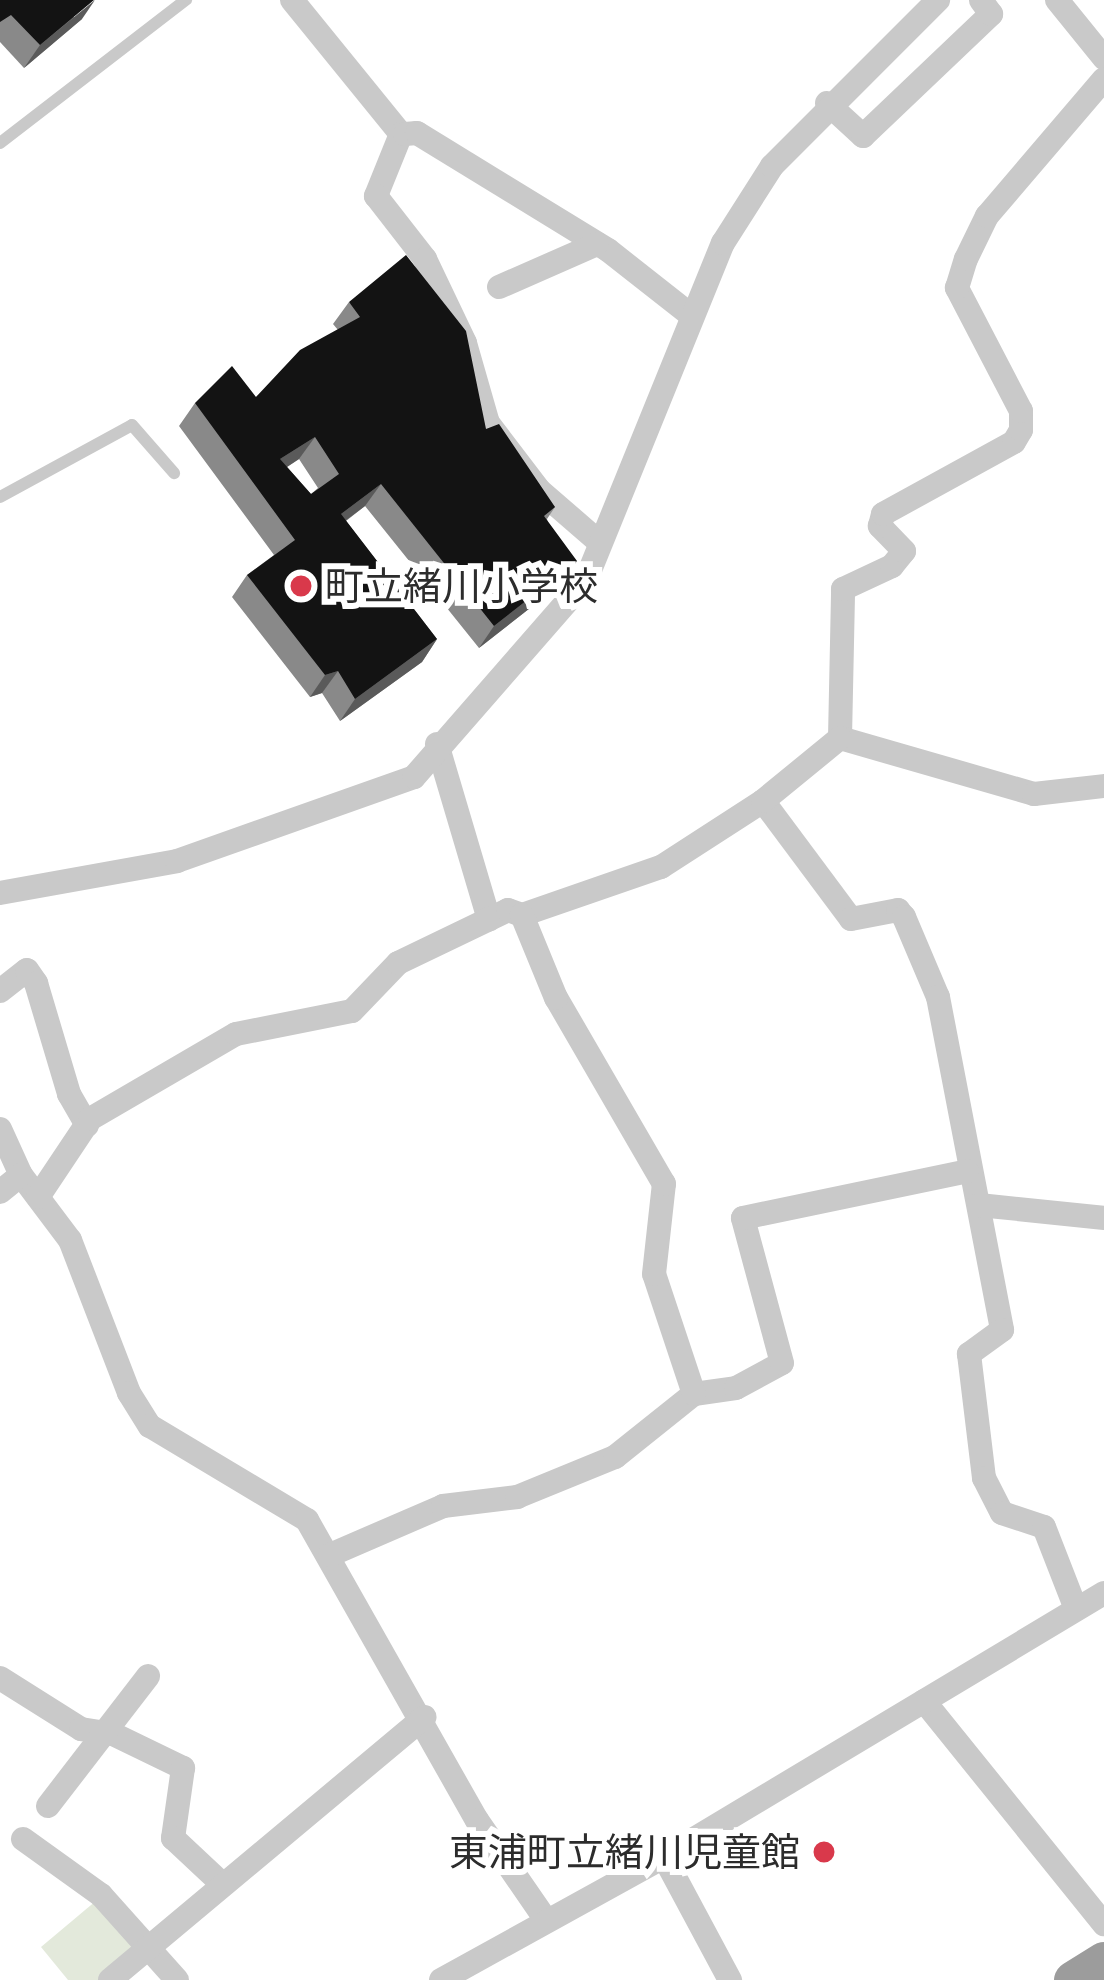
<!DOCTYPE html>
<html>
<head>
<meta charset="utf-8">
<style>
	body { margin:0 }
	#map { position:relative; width:1104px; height:1980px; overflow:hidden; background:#fff; font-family:Cabin,"Noto Sans JP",sans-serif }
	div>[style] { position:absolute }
	.green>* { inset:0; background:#e3e9db }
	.service>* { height:12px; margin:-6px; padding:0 6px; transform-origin:6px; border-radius:6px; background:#c9c9c9 }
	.minor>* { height:24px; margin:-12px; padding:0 12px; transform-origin:12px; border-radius:12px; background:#c9c9c9 }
	.trunk>* { height:39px; margin:-19.5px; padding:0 19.5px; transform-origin:19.5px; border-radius:19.5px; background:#9c9c9c }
	.wall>* { inset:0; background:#898989 }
	.shaded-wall>* { inset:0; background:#5a5a5a }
	.building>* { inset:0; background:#131313 }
	.dots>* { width:33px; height:33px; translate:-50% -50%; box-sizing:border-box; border:6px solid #fff; border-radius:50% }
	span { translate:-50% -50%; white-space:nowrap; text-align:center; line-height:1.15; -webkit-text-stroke:12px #fff; paint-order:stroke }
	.poi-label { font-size:39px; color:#2c2c2c }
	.left { translate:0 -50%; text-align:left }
	.right { translate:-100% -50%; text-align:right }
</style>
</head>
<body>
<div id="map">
	<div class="green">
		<i style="clip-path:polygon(97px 1900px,139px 1950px,104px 1980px,68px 1980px,41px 1947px)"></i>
	</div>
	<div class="service">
		<i style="left:0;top:143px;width:235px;rotate:-37.6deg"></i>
		<i style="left:0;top:497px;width:150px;rotate:-28.6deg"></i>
		<i style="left:132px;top:425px;width:64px;rotate:48.8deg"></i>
	</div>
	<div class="minor">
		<i style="left:292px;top:0;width:173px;rotate:50.9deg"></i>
		<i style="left:401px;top:134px;width:67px;rotate:112deg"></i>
		<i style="left:376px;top:196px;width:80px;rotate:52.1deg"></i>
		<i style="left:425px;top:259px;width:93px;rotate:64.5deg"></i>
		<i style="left:465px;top:343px;width:83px;rotate:74deg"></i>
		<i style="left:488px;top:423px;width:84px;rotate:52.7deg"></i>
		<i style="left:539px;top:490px;width:79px;rotate:40.9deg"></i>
		<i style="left:1057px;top:0;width:75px;rotate:51deg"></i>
		<i style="left:827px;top:103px;width:49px;rotate:42.5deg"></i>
		<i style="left:863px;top:136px;width:177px;rotate:-43.6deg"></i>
		<i style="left:991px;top:14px;width:17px;rotate:-126deg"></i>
		<i style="left:405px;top:134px;width:12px;rotate:-5deg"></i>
		<i style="left:417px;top:133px;width:224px;rotate:31.5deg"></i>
		<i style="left:608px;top:250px;width:107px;rotate:38.2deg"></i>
		<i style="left:499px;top:287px;width:107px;rotate:-23.7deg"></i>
		<i style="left:840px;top:738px;width:149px;rotate:-88.8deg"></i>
		<i style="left:843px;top:589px;width:54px;rotate:-25.1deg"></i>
		<i style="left:892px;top:566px;width:19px;rotate:-51deg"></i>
		<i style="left:904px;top:551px;width:35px;rotate:-134deg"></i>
		<i style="left:880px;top:526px;width:12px;rotate:-76deg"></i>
		<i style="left:883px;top:514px;width:149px;rotate:-28.8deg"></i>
		<i style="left:1014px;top:442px;width:14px;rotate:-60deg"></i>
		<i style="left:1021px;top:430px;width:19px;rotate:-90deg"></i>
		<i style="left:1021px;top:411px;width:139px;rotate:-117.5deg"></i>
		<i style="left:957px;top:288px;width:30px;rotate:-73deg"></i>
		<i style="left:966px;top:259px;width:48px;rotate:-64deg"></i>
		<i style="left:987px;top:216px;width:180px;rotate:-49.5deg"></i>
		<i style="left:840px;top:738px;width:202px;rotate:16.1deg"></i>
		<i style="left:1034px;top:794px;width:70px;rotate:-6.5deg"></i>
		<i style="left:437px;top:744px;width:183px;rotate:73.5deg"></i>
		<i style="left:763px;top:801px;width:147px;rotate:53.3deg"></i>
		<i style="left:851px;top:919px;width:48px;rotate:-10.8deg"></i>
		<i style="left:898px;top:910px;width:9px;rotate:49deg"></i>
		<i style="left:904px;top:917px;width:87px;rotate:67deg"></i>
		<i style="left:938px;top:997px;width:339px;rotate:79.1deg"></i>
		<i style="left:1002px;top:1330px;width:41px;rotate:144deg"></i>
		<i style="left:969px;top:1354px;width:125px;rotate:83.1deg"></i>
		<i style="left:984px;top:1478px;width:39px;rotate:63deg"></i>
		<i style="left:1002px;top:1513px;width:44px;rotate:18.4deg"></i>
		<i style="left:1044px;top:1527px;width:88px;rotate:68.7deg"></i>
		<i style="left:0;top:893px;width:180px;rotate:-10.2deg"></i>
		<i style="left:177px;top:861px;width:251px;rotate:-19.5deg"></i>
		<i style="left:414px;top:777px;width:262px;rotate:-48.9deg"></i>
		<i style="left:586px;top:580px;width:364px;rotate:-67.9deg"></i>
		<i style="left:723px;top:243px;width:91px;rotate:-57.5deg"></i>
		<i style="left:772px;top:166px;width:235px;rotate:-45deg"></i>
		<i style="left:0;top:991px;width:34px;rotate:-38deg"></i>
		<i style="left:27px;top:970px;width:16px;rotate:55deg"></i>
		<i style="left:36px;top:983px;width:116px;rotate:73.4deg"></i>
		<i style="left:69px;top:1094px;width:36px;rotate:60deg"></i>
		<i style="left:0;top:1129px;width:51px;rotate:65.5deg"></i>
		<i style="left:21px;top:1175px;width:81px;rotate:53deg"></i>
		<i style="left:70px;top:1240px;width:164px;rotate:68.9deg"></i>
		<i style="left:129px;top:1393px;width:39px;rotate:58deg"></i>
		<i style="left:150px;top:1426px;width:183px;rotate:30.9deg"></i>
		<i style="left:307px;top:1520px;width:345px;rotate:60.5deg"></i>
		<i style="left:477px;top:1820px;width:121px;rotate:55.4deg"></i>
		<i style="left:0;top:1192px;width:27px;rotate:-39deg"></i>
		<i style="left:38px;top:1197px;width:94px;rotate:-56.3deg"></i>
		<i style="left:90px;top:1119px;width:169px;rotate:-30.2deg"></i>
		<i style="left:236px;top:1034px;width:118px;rotate:-11.2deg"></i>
		<i style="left:352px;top:1011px;width:66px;rotate:-46.2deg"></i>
		<i style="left:398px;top:963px;width:122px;rotate:-25.7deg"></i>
		<i style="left:508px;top:910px;width:15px;rotate:20deg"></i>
		<i style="left:522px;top:915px;width:147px;rotate:-19.1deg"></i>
		<i style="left:661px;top:867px;width:121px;rotate:-32.9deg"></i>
		<i style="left:763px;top:801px;width:99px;rotate:-39.3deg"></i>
		<i style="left:979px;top:1205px;width:126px;rotate:5.9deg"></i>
		<i style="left:694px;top:1394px;width:42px;rotate:-8.1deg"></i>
		<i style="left:736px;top:1388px;width:52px;rotate:-28.5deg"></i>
		<i style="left:782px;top:1363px;width:150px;rotate:-105.1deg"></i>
		<i style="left:743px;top:1218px;width:229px;rotate:-11.8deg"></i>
		<i style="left:330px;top:1555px;width:123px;rotate:-23.4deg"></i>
		<i style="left:443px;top:1506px;width:75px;rotate:-6.9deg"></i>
		<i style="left:517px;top:1497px;width:106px;rotate:-22.2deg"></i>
		<i style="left:615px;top:1457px;width:101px;rotate:-38.6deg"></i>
		<i style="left:694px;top:1394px;width:126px;rotate:-108.4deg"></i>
		<i style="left:654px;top:1274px;width:91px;rotate:-83.7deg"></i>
		<i style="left:664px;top:1184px;width:215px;rotate:-120.1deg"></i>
		<i style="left:556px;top:998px;width:90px;rotate:-112.3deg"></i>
		<i style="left:0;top:1678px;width:96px;rotate:32.2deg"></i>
		<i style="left:81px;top:1729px;width:32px;rotate:9deg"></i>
		<i style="left:113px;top:1734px;width:78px;rotate:25.9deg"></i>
		<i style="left:183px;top:1768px;width:71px;rotate:98.1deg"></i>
		<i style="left:173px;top:1838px;width:67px;rotate:43.2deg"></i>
		<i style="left:924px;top:1701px;width:287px;rotate:51.1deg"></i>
		<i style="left:48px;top:1806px;width:164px;rotate:-52.4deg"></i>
		<i style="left:23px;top:1839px;width:96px;rotate:35.7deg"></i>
		<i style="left:101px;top:1895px;width:114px;rotate:48.2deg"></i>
		<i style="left:664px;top:1857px;width:140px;rotate:61.8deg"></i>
		<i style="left:110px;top:1980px;width:410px;rotate:-39.9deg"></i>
		<i style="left:441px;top:1980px;width:255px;rotate:-28.9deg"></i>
		<i style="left:664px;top:1857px;width:513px;rotate:-30.96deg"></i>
	</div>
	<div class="trunk">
		<i style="left:1073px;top:1980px;width:36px;rotate:-32deg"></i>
	</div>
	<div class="wall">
		<i style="clip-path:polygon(0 0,82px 19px,24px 68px,0 42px)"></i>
		<i style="clip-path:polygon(evenodd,349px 302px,486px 429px,555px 507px,547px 519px,562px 583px,479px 648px,365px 506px,346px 521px,437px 639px,422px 662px,340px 721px,322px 693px,310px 697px,232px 597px,247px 575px,274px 555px,179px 426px,195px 403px,256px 397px,338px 330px,333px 324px,349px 302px,299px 459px,318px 488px,311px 494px,287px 467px,299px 459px)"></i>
	</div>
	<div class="shaded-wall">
		<i style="clip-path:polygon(95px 0,82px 19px,24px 68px,40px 45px)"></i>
		<i style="clip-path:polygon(315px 437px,299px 459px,264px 482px,280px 459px)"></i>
		<i style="clip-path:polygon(381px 484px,365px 506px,325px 536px,341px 514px)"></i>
		<i style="clip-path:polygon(577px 561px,562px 583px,479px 648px,494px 626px)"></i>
		<i style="clip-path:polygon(437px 639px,422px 662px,340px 721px,355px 699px)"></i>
		<i style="clip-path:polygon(338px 671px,322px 693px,310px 697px,325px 675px)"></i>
	</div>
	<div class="building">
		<i style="clip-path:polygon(0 0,94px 0,40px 45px,11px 15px,0 22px)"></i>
		<i style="clip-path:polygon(evenodd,406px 255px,466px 331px,486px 429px,499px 424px,555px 507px,544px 516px,577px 561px,494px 626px,381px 484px,341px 514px,437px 639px,355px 699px,338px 671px,325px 675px,247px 575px,295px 540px,195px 403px,232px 366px,256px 397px,300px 350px,360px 317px,349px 302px,406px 255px,315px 437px,339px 474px,311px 494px,280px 459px,315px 437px)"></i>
	</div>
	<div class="dots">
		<i style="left:301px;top:586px;background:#d9394b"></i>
		<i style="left:824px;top:1852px;background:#d9394b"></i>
	</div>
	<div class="poi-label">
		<span class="left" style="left:325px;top:586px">町立緒川小学校</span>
		<span class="right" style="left:800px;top:1852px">東浦町立緒川児童館</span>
	</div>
</div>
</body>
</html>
